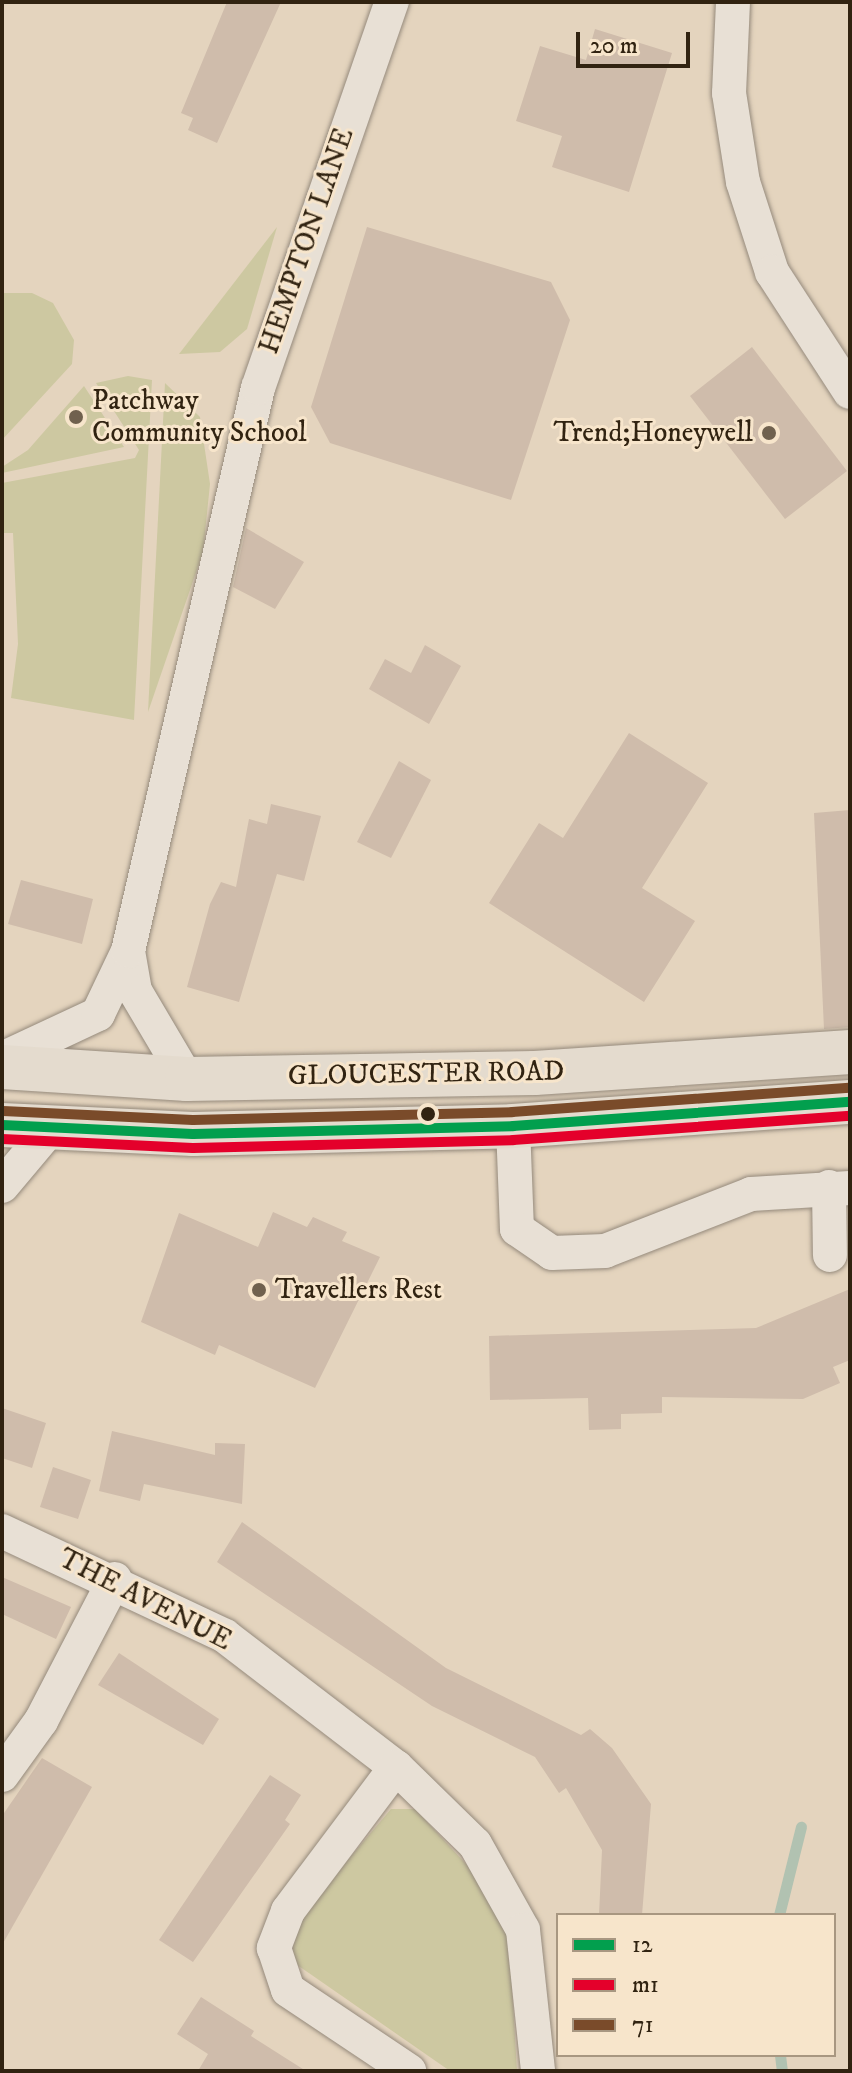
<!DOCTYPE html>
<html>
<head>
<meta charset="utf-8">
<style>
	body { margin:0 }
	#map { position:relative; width:852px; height:2073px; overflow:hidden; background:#e4d4be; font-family:"IM FELL DW Pica",serif }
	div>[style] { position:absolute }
	.green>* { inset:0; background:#cdc8a1 }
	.stream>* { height:11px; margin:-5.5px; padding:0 5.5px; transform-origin:5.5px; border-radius:5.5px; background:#b1c2b1 }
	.building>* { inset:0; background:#cfbcab }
	.roads { filter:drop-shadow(0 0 2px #958a7c) drop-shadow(0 0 2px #958a7c) }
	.street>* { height:34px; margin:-17px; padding:0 17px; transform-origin:17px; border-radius:17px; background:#e8e0d5 }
	.primary>* { height:44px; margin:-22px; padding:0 22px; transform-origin:22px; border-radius:22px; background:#e4dbce }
	.bus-1>* { height:10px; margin:-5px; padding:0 5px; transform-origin:5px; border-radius:5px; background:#029f4e }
	.bus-2>* { height:10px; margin:-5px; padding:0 5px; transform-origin:5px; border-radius:5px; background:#e4002b }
	.bus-3>* { height:10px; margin:-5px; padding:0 5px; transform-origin:5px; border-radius:5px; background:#7a4b2a }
	.dots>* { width:22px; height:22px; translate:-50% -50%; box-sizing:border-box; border:4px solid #f7e5cb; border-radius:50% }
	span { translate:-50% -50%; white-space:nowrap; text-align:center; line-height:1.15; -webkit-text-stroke:6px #f7e5cb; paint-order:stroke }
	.street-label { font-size:28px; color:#312311 }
	.poi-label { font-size:28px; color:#312311 }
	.left { translate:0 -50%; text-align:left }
	.right { translate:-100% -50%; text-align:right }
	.frame { position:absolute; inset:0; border:4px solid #312311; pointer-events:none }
	.legend { position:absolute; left:556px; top:1913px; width:280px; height:144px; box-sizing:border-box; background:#f7e5cb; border:2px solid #a89781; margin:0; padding:10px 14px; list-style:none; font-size:24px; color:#312311 }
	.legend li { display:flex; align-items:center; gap:16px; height:40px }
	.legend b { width:40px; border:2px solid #a89781 }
	.scale { position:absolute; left:576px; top:32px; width:114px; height:36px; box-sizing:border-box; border:4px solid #312311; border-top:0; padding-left:10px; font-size:24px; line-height:28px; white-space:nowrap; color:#312311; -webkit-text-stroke:6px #f7e5cb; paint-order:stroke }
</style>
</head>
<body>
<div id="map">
	<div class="green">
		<i style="clip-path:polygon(277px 227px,247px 329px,220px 352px,179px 354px)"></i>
		<i style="clip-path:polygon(2px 293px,32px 293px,53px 303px,74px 340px,72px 364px,2px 440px)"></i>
		<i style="clip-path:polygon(128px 376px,152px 380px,134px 720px,11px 698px,18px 644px,13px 533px,2px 533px,2px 483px,135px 458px,139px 450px,96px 383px)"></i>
		<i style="clip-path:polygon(165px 383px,200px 417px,210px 484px,203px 552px,148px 712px)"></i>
		<i style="clip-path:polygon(84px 386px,124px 447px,2px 473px,2px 467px,28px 450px)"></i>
		<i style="clip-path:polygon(391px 1809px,415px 1809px,490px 1890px,509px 1937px,517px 2071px,450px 2071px,293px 1962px,292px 1926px)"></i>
	</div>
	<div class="stream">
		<i style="left:779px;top:1915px;width:91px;rotate:-76deg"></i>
		<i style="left:780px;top:2055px;width:16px;rotate:83deg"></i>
	</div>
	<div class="building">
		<i style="clip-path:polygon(227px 2px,281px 2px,217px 143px,188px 130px,193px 118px,181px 113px)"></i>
		<i style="clip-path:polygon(595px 29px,672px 53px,629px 192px,552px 167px,562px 136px,516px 121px,540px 46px,586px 60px)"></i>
		<i style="clip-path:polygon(367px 227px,551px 282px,570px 320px,511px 500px,330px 443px,311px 407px)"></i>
		<i style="clip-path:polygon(752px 347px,847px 471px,785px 519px,690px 396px)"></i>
		<i style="clip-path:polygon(246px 528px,304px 562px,275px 609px,233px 587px)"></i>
		<i style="clip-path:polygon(425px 645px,461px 666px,429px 724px,369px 689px,385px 659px,411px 673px)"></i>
		<i style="clip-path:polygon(629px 733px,708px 783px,642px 888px,695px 921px,644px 1002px,489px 903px,539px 823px,563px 838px)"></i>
		<i style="clip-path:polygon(399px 761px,431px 780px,391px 858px,357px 842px)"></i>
		<i style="clip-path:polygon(271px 804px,321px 816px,304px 881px,277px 874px,239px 1002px,187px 987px,210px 904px,221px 882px,236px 887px,249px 819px,267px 824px)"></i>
		<i style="clip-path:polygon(850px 810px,850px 1027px,824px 1029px,814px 813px)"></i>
		<i style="clip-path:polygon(21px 880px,93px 899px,82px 944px,8px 924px)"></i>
		<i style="clip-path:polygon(273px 1212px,307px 1227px,313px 1217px,347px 1232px,342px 1241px,380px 1257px,315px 1388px,219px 1345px,215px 1355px,141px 1322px,179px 1213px,258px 1247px)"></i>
		<i style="clip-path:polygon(850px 1289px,850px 1360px,833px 1367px,840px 1383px,803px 1399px,662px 1397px,662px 1413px,621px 1414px,621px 1429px,589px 1430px,588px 1398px,490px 1400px,489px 1336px,756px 1328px)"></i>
		<i style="clip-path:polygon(2px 1408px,46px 1423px,32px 1468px,2px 1458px)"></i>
		<i style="clip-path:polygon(112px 1431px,215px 1455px,215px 1443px,245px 1444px,242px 1504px,144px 1484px,140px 1501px,99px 1491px)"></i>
		<i style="clip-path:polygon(53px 1467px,91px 1480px,78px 1519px,40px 1507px)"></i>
		<i style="clip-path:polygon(242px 1522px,446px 1668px,581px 1735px,590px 1729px,612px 1748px,651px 1804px,642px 1915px,599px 1915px,602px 1850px,566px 1788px,559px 1793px,535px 1757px,432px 1706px,217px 1562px)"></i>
		<i style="clip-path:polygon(2px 1577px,71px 1607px,56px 1639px,2px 1614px)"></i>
		<i style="clip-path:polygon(119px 1653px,219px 1719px,203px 1745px,98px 1685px)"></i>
		<i style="clip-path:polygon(42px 1758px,92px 1787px,2px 1945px,2px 1816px)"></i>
		<i style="clip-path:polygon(270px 1775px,301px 1795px,285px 1820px,290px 1824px,193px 1962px,159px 1940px)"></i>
		<i style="clip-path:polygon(201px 1997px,254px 2031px,251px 2036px,306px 2071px,198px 2071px,208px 2054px,177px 2034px)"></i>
	</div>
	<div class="roads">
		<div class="street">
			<i style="left:733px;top:2px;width:91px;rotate:92.5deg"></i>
			<i style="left:729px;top:93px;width:90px;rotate:81.1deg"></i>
			<i style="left:743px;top:182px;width:95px;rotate:72.1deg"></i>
			<i style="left:772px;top:272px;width:143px;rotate:57deg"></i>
			<i style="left:128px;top:951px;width:41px;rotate:80.1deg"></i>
			<i style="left:135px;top:991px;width:102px;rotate:59.4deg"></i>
			<i style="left:2px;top:1059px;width:106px;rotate:-25.1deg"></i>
			<i style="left:98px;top:1014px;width:70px;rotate:-64.5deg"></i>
			<i style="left:128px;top:951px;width:578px;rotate:-77deg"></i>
			<i style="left:258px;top:388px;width:409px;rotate:-70.9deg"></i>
			<i style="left:513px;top:1126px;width:103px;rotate:87.8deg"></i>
			<i style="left:517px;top:1229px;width:42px;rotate:34.4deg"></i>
			<i style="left:552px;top:1253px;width:53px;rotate:-2.2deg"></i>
			<i style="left:605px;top:1251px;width:157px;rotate:-21.3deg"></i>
			<i style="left:751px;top:1194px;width:99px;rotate:-3.5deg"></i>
			<i style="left:2px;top:1186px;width:75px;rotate:-49.9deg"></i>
			<i style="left:829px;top:1187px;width:68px;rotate:89.2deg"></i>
			<i style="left:2px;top:1531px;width:246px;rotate:25.2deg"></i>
			<i style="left:225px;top:1636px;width:215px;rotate:37.5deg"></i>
			<i style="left:396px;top:1767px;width:110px;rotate:44.3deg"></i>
			<i style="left:475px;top:1844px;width:98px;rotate:60.8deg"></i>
			<i style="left:523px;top:1930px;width:142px;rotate:83.9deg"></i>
			<i style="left:396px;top:1767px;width:180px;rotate:126.9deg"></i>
			<i style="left:288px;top:1911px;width:40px;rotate:111deg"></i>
			<i style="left:274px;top:1948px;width:44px;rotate:71.6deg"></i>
			<i style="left:288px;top:1990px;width:146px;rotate:33.8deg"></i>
			<i style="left:2px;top:1775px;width:67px;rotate:-54.2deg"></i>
			<i style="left:41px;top:1721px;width:160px;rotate:-62.5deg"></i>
		</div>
		<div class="primary">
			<i style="left:2px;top:1067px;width:185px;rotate:3.7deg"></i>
			<i style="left:187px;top:1079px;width:348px;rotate:-1deg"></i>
			<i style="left:535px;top:1073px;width:316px;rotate:-3.8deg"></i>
			<i style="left:2px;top:1125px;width:191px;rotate:2.7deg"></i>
			<i style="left:193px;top:1134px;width:320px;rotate:-1.4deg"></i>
			<i style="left:513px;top:1126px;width:338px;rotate:-4.1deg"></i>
		</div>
	</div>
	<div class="bus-1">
		<i style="left:2px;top:1125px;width:191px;rotate:2.7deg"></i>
		<i style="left:193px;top:1134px;width:320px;rotate:-1.4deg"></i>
		<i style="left:513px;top:1126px;width:338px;rotate:-4.1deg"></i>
	</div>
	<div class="bus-2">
		<i style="left:2px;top:1139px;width:191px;rotate:2.7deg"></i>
		<i style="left:193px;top:1148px;width:320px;rotate:-1.4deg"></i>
		<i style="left:513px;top:1140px;width:338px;rotate:-4.1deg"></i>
	</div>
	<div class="bus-3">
		<i style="left:3px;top:1111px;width:190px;rotate:2.7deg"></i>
		<i style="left:193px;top:1120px;width:319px;rotate:-1.4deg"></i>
		<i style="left:512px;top:1112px;width:338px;rotate:-4.1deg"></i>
	</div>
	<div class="dots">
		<i style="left:76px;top:417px;background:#70614e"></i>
		<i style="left:769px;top:433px;background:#70614e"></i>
		<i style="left:428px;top:1114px;background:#312311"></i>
		<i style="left:259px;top:1290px;background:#70614e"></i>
	</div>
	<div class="street-label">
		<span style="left:307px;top:241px;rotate:-71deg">HEMPTON LANE</span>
		<span style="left:426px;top:1074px;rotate:-1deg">GLOUCESTER ROAD</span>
		<span style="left:145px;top:1600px;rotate:27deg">THE AVENUE</span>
	</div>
	<div class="poi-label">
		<span class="left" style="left:92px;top:417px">Patchway<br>Community School</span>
		<span class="right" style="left:753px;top:433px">Trend;Honeywell</span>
		<span class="left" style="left:275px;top:1290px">Travellers Rest</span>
	</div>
	<div class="frame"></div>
	<ul class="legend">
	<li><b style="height:10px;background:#029f4e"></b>12</li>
	<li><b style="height:10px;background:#e4002b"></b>m1</li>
	<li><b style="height:10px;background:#7a4b2a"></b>71</li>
	</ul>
	<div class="scale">20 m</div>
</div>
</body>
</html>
